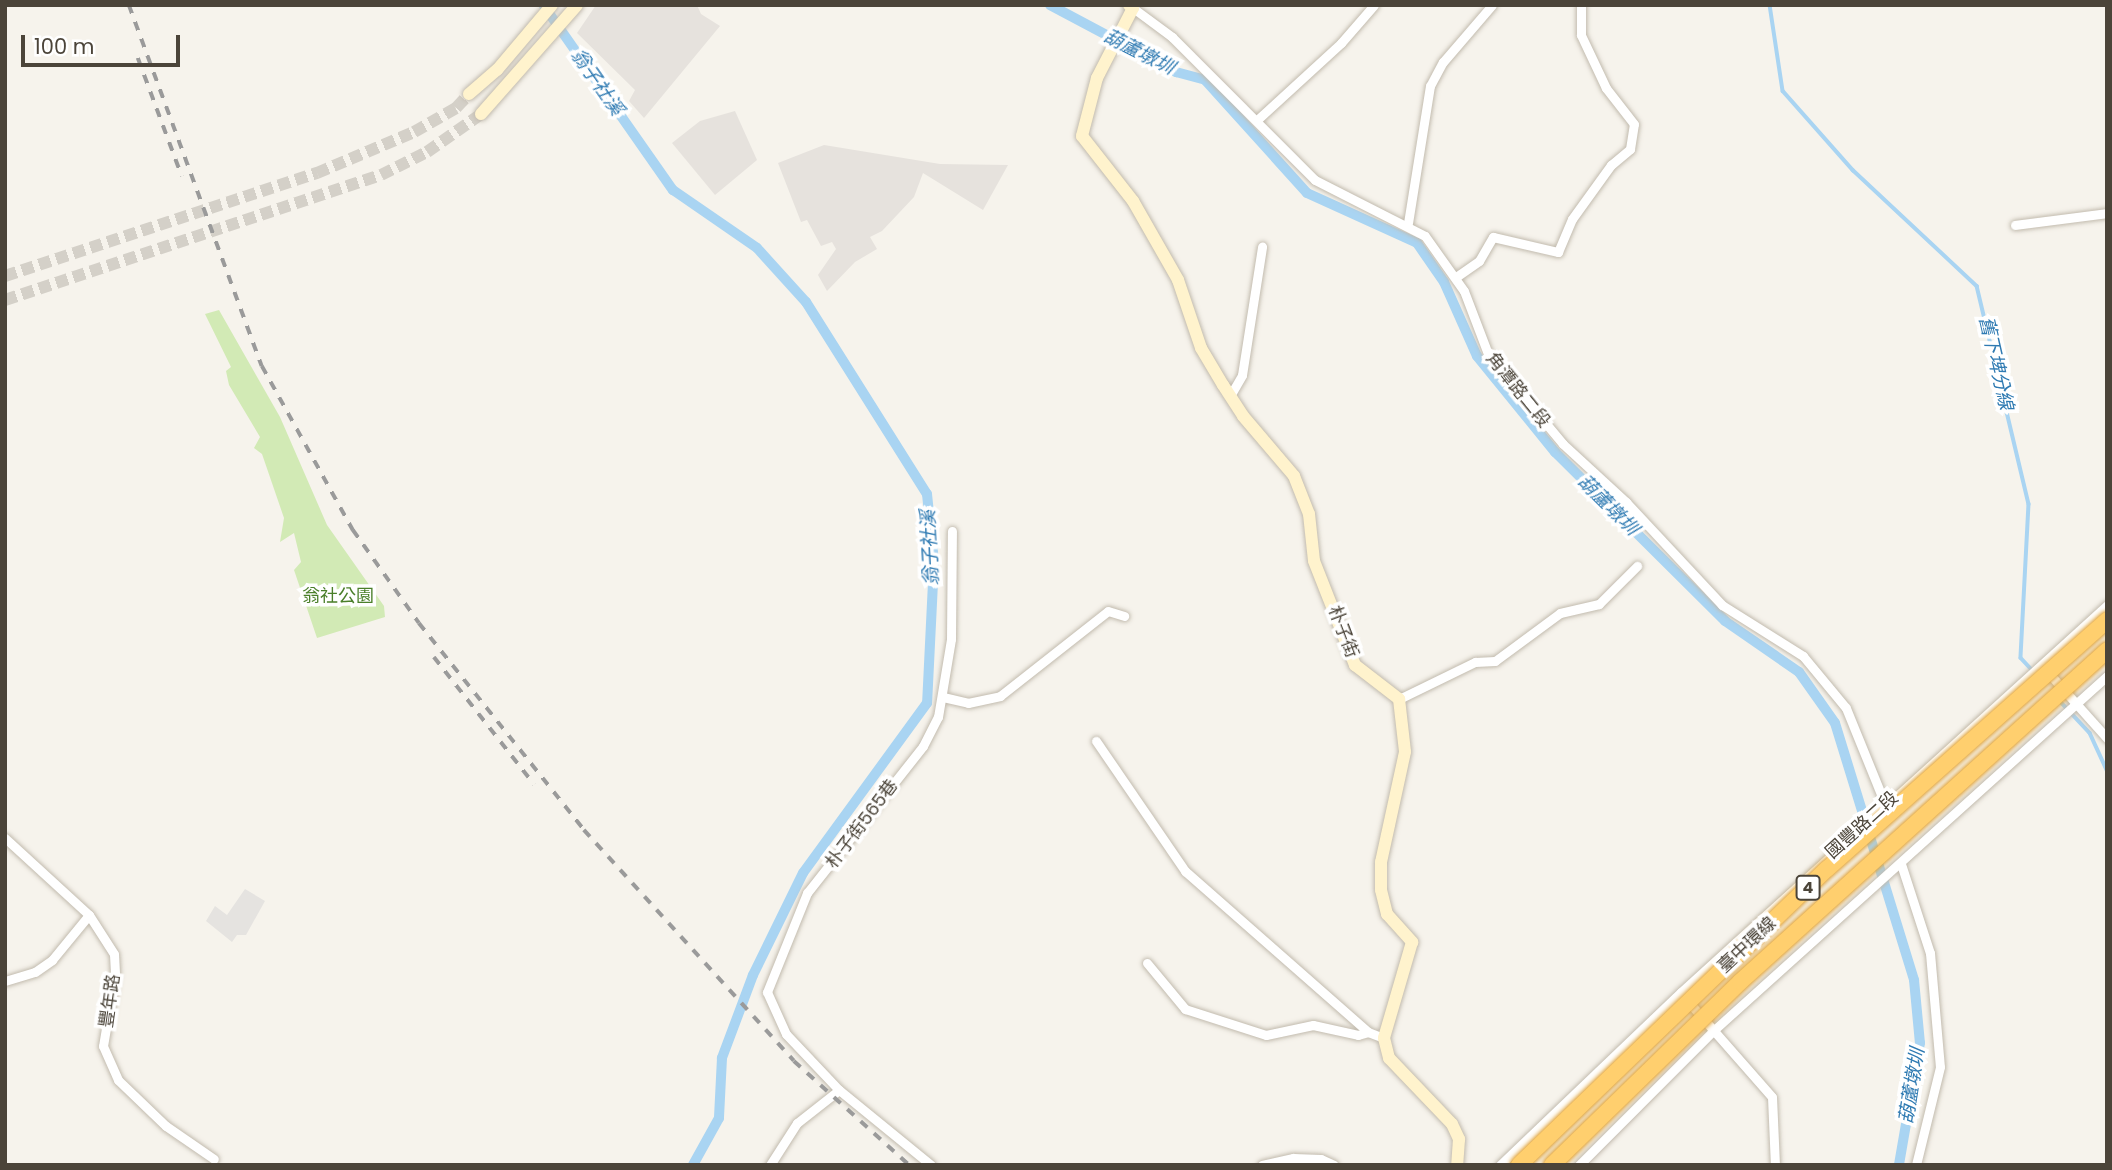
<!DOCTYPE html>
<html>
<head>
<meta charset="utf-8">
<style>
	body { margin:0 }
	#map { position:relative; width:2112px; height:1170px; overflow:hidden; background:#f6f3ec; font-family:Poppins,"Noto Sans TC",sans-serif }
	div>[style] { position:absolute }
	.industrial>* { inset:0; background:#e6e2dd }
	.green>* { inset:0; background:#d2eab5 }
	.parking>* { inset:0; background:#e5e3e0 }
	.stream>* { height:3.5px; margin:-1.75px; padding:0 1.75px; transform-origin:1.75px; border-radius:1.75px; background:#a9d4f2 }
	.canal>* { height:10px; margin:-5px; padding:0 5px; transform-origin:5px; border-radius:5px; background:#a9d4f2 }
	.secondary-tunnel>* { height:12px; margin-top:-6px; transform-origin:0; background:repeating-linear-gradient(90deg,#d4d0c8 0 12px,transparent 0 18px) }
	.roads { filter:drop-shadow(0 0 2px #c2bbae) drop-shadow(0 0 2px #c2bbae) }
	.street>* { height:9px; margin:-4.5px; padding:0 4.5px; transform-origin:4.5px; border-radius:4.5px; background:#fff }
	.secondary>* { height:12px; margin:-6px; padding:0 6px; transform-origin:6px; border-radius:6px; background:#fff3cd }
	.rail>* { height:3.5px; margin-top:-1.75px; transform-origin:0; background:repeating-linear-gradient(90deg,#9a9a9a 0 9px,transparent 0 18px) }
	.bridges { filter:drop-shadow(0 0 2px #e0a43c) drop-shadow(0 0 2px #e0a43c) }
	.highway-bridge>* { height:16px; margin:-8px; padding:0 8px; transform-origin:8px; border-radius:8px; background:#ffcf6e }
	span { translate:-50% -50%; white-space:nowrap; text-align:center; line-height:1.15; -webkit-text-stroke:7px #fff; paint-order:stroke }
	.shield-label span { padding:2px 5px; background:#fff; border:2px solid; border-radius:5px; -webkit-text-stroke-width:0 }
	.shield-label { font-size:16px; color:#4b4439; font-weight:700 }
	.street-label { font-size:18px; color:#4b4439 }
	.park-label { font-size:18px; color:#4a7f2a }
	.water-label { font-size:19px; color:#2e7ab2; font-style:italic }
	.frame { position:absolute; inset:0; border:7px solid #4b4439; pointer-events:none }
	.scale { position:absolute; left:21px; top:35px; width:159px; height:32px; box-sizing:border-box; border:4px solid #4b4439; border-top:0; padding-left:9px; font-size:21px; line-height:24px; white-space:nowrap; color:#4b4439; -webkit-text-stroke:5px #fff; paint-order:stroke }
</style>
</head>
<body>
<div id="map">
	<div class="industrial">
		<i style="clip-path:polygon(596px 5px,697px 5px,701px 14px,720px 26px,644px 118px,629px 101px,635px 90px,577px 33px)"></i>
		<i style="clip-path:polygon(735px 111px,757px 160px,715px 195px,672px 143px,700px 121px)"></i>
		<i style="clip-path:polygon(824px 145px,940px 164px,1008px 165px,983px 210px,923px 173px,914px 197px,882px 231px,870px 237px,877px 249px,855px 262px,827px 291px,818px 275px,836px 249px,832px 242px,821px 246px,807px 220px,801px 222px,778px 163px)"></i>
	</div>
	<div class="green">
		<i style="clip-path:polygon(219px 310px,280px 417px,327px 525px,384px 606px,385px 617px,317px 638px,294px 570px,301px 562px,294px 533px,280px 542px,284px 518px,262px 454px,254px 448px,260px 437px,229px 385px,226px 371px,231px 367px,205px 314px)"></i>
	</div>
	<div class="parking">
		<i style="clip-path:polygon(245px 889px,265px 901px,246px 935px,237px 935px,232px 942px,206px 921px,215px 906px,227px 915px)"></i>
	</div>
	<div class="stream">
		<i style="left:1770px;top:5px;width:87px;rotate:81.4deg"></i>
		<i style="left:1783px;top:91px;width:106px;rotate:48.5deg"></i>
		<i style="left:1853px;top:170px;width:170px;rotate:43.1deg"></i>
		<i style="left:1977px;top:286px;width:224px;rotate:76.6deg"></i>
		<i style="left:2029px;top:504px;width:154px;rotate:93deg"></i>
		<i style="left:2021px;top:658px;width:18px;rotate:47deg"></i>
		<i style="left:2059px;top:700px;width:45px;rotate:46.8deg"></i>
		<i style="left:2090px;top:733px;width:41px;rotate:65.3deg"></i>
	</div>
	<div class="canal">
		<i style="left:1050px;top:5px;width:143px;rotate:28deg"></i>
		<i style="left:1176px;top:72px;width:30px;rotate:15deg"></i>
		<i style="left:1205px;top:80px;width:152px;rotate:47.9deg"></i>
		<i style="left:1307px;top:193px;width:121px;rotate:24.4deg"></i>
		<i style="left:1417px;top:243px;width:47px;rotate:55.3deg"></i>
		<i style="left:1444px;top:282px;width:81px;rotate:66deg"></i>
		<i style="left:1477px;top:356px;width:124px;rotate:50.9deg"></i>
		<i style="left:1555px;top:452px;width:240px;rotate:44.8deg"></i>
		<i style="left:1725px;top:621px;width:90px;rotate:34.6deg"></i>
		<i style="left:1799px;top:672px;width:62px;rotate:54.8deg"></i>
		<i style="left:1835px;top:723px;width:269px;rotate:72.9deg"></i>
		<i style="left:1914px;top:980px;width:63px;rotate:84.6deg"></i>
		<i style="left:1920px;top:1043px;width:124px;rotate:99.8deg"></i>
		<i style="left:544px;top:6px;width:225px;rotate:55deg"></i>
		<i style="left:673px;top:190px;width:102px;rotate:34.6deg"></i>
		<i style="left:757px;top:248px;width:73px;rotate:47.8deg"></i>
		<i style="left:806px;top:302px;width:227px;rotate:57.8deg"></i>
		<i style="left:927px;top:494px;width:68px;rotate:84.1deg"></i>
		<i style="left:934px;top:562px;width:141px;rotate:92.8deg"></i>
		<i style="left:927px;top:703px;width:210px;rotate:126.1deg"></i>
		<i style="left:803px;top:873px;width:114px;rotate:116.1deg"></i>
		<i style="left:753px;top:975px;width:89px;rotate:110.5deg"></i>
		<i style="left:722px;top:1058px;width:60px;rotate:92.9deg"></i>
		<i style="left:719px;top:1118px;width:54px;rotate:119deg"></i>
	</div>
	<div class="secondary-tunnel">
		<i style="left:5px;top:276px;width:329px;rotate:-18.3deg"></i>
		<i style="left:317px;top:173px;width:105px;rotate:-22.9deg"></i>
		<i style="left:414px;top:132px;width:48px;rotate:-29.7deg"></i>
		<i style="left:456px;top:108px;width:19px;rotate:-47deg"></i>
		<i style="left:5px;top:300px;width:396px;rotate:-18.4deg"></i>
		<i style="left:381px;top:175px;width:51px;rotate:-26.6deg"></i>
		<i style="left:427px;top:152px;width:66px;rotate:-35.1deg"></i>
	</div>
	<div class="roads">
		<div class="street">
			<i style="left:1133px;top:8px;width:49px;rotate:36.6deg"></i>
			<i style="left:1172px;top:37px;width:202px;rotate:45deg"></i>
			<i style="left:1315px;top:180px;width:123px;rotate:27deg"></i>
			<i style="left:1425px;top:236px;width:67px;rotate:54.7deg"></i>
			<i style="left:1464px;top:291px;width:67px;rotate:69.1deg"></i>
			<i style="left:1488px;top:354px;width:117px;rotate:50.2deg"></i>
			<i style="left:1563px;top:444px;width:86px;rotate:42.6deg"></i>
			<i style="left:1626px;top:502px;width:141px;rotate:47deg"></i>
			<i style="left:1722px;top:605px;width:96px;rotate:32.2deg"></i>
			<i style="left:1803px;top:656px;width:67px;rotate:50.4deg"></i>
			<i style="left:1846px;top:708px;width:104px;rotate:67.9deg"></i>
			<i style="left:1257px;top:120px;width:114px;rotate:-42.5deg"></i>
			<i style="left:1341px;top:43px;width:50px;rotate:-49deg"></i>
			<i style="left:1408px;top:223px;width:139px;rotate:-80.9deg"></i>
			<i style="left:1430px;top:86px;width:27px;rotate:-62deg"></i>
			<i style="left:1443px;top:62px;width:75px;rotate:-49.3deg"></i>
			<i style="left:2015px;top:225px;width:93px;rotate:-7.4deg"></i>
			<i style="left:1456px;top:277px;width:28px;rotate:-35deg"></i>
			<i style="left:1479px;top:261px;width:28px;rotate:-60deg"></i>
			<i style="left:1493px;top:237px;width:67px;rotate:13deg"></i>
			<i style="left:1558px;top:252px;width:36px;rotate:-67deg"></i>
			<i style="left:1572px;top:219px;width:67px;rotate:-54.2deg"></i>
			<i style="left:1611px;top:165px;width:25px;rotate:-40deg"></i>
			<i style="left:1630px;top:149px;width:25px;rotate:-81deg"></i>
			<i style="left:1634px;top:124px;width:46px;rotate:-127.9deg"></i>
			<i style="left:1606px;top:88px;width:59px;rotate:-115.3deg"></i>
			<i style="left:1581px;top:35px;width:30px;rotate:-90deg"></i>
			<i style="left:1230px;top:396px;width:24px;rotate:-60deg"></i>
			<i style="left:1242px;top:375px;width:130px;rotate:-81.1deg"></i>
			<i style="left:2047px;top:671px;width:90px;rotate:48.2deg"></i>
			<i style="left:943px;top:697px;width:26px;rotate:13deg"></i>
			<i style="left:968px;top:703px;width:33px;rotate:-12deg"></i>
			<i style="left:1000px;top:696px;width:137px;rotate:-38.2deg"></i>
			<i style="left:1108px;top:611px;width:17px;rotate:17deg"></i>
			<i style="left:1399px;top:699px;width:85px;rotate:-26deg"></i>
			<i style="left:1475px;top:662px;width:20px;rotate:-3deg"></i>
			<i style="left:1495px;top:661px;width:81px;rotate:-36.4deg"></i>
			<i style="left:1560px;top:613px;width:40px;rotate:-13deg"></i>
			<i style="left:1599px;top:604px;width:54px;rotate:-45deg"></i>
			<i style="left:1096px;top:741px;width:158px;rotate:55.6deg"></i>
			<i style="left:1185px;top:871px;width:244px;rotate:41.3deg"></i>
			<i style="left:1368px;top:1032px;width:17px;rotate:21deg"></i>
			<i style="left:5px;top:838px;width:114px;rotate:42.5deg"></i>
			<i style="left:89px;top:915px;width:46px;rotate:57.3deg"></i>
			<i style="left:114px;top:954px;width:21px;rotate:87deg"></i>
			<i style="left:115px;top:975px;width:72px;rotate:99.6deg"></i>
			<i style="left:103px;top:1046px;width:37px;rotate:66deg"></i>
			<i style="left:118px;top:1080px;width:66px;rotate:43.8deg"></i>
			<i style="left:166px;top:1126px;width:58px;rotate:34.5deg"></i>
			<i style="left:1901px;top:864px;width:94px;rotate:72deg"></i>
			<i style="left:1930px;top:953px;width:114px;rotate:85deg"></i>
			<i style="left:1940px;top:1067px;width:101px;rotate:103.8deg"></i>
			<i style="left:1147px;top:963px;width:60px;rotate:50.4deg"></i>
			<i style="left:1185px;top:1009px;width:85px;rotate:17.8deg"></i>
			<i style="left:1266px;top:1035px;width:48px;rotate:-12deg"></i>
			<i style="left:1313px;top:1025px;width:46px;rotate:12.5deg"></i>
			<i style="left:1358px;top:1035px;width:10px;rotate:-17deg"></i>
			<i style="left:5px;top:981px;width:31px;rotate:-17deg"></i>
			<i style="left:35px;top:972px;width:21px;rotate:-35deg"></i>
			<i style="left:52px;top:960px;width:58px;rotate:-50.6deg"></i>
			<i style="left:1686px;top:999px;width:130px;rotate:48.7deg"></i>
			<i style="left:1772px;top:1097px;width:68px;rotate:87.5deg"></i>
			<i style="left:770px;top:1165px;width:50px;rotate:-57.3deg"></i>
			<i style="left:797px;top:1123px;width:53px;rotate:-38.2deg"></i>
			<i style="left:931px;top:1165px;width:119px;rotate:-140.8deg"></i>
			<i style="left:839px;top:1090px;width:77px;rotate:-133.4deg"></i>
			<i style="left:786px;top:1034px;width:46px;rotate:-114.3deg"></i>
			<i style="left:767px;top:992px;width:107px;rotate:-68deg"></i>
			<i style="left:807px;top:893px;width:187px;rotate:-51.7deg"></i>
			<i style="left:923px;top:746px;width:33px;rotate:-63deg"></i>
			<i style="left:938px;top:717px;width:79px;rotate:-80.5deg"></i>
			<i style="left:951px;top:639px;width:108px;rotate:-89.5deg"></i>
			<i style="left:1262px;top:1165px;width:32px;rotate:-13deg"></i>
			<i style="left:1293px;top:1158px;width:28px;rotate:2deg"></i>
			<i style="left:1321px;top:1159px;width:14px;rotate:25deg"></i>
			<i style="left:1500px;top:1165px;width:250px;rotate:-43.7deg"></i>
			<i style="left:1681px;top:992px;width:576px;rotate:-42.25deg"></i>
			<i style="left:1579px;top:1165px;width:191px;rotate:-45deg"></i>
			<i style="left:1714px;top:1030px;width:529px;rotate:-42.01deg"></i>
		</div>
		<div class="secondary">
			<i style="left:1129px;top:5px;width:5px;rotate:37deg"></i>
			<i style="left:1133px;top:8px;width:79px;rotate:117.2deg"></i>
			<i style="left:1097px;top:78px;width:60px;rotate:104.5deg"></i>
			<i style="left:1082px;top:136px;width:83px;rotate:51.9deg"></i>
			<i style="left:1133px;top:201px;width:91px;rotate:60.3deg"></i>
			<i style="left:1178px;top:280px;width:72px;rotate:71.3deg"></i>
			<i style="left:1201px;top:348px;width:43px;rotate:59.3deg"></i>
			<i style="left:1223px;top:385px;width:37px;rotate:57deg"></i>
			<i style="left:1243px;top:416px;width:79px;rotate:49.6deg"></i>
			<i style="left:1294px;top:476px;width:41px;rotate:68.5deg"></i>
			<i style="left:1309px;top:514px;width:47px;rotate:83.9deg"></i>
			<i style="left:1314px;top:561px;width:112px;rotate:68.5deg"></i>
			<i style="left:1355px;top:665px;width:56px;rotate:37.7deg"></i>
			<i style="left:1399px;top:699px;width:53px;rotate:83.5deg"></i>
			<i style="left:1405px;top:752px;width:113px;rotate:102.3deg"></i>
			<i style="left:1381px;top:862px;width:28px;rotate:90deg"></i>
			<i style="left:1381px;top:890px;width:25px;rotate:76deg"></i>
			<i style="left:1387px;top:914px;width:38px;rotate:48deg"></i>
			<i style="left:1412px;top:942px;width:100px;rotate:106.3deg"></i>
			<i style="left:1384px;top:1038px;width:21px;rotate:76deg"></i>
			<i style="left:1389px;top:1058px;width:91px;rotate:46.3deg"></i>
			<i style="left:1452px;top:1124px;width:17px;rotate:65deg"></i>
			<i style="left:1459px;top:1139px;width:26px;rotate:94deg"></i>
			<i style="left:469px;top:94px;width:37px;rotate:-41deg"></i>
			<i style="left:497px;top:70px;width:85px;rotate:-49.8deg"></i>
			<i style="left:481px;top:114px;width:145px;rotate:-48.6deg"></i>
		</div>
	</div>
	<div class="rail">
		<i style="left:129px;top:5px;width:385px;rotate:69.8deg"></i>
		<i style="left:262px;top:366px;width:188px;rotate:61deg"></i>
		<i style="left:353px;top:530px;width:114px;rotate:54.6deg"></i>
		<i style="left:419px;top:623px;width:265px;rotate:51.4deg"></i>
		<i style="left:584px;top:830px;width:312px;rotate:47.7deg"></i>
		<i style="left:794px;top:1061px;width:155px;rotate:42.1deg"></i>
		<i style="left:138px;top:58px;width:126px;rotate:69.6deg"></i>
		<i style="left:434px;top:657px;width:162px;rotate:51.8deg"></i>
	</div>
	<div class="bridges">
		<div class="highway-bridge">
			<i style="left:1519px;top:1165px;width:427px;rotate:-43.9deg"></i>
			<i style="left:1827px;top:869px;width:375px;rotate:-41.6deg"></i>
			<i style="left:1552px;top:1165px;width:262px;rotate:-44.2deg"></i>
			<i style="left:1740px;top:982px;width:495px;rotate:-42.1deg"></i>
		</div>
	</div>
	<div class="shield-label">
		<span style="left:1808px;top:888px">4</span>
	</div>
	<div class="street-label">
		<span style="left:1518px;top:390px;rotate:51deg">角潭路二段</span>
		<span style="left:1343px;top:632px;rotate:69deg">朴子街</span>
		<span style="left:862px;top:824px;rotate:-53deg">朴子街565巷</span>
		<span style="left:1862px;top:825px;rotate:-42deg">國豐路二段</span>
		<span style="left:1747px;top:945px;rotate:-43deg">臺中環線</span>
		<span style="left:110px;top:1001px;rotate:-82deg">豐年路</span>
	</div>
	<div class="park-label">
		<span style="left:338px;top:596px">翁社公園</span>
	</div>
	<div class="water-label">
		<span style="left:1139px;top:52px;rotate:27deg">葫蘆墩圳</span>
		<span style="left:597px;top:82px;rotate:55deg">翁子社溪</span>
		<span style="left:1996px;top:363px;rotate:77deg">舊下埤分線</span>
		<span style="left:1608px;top:505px;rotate:45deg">葫蘆墩圳</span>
		<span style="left:930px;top:548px;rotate:-93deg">翁子社溪</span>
		<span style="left:1912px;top:1086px;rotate:-81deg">葫蘆墩圳</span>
	</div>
	<div class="frame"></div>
	<div class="scale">100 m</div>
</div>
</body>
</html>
